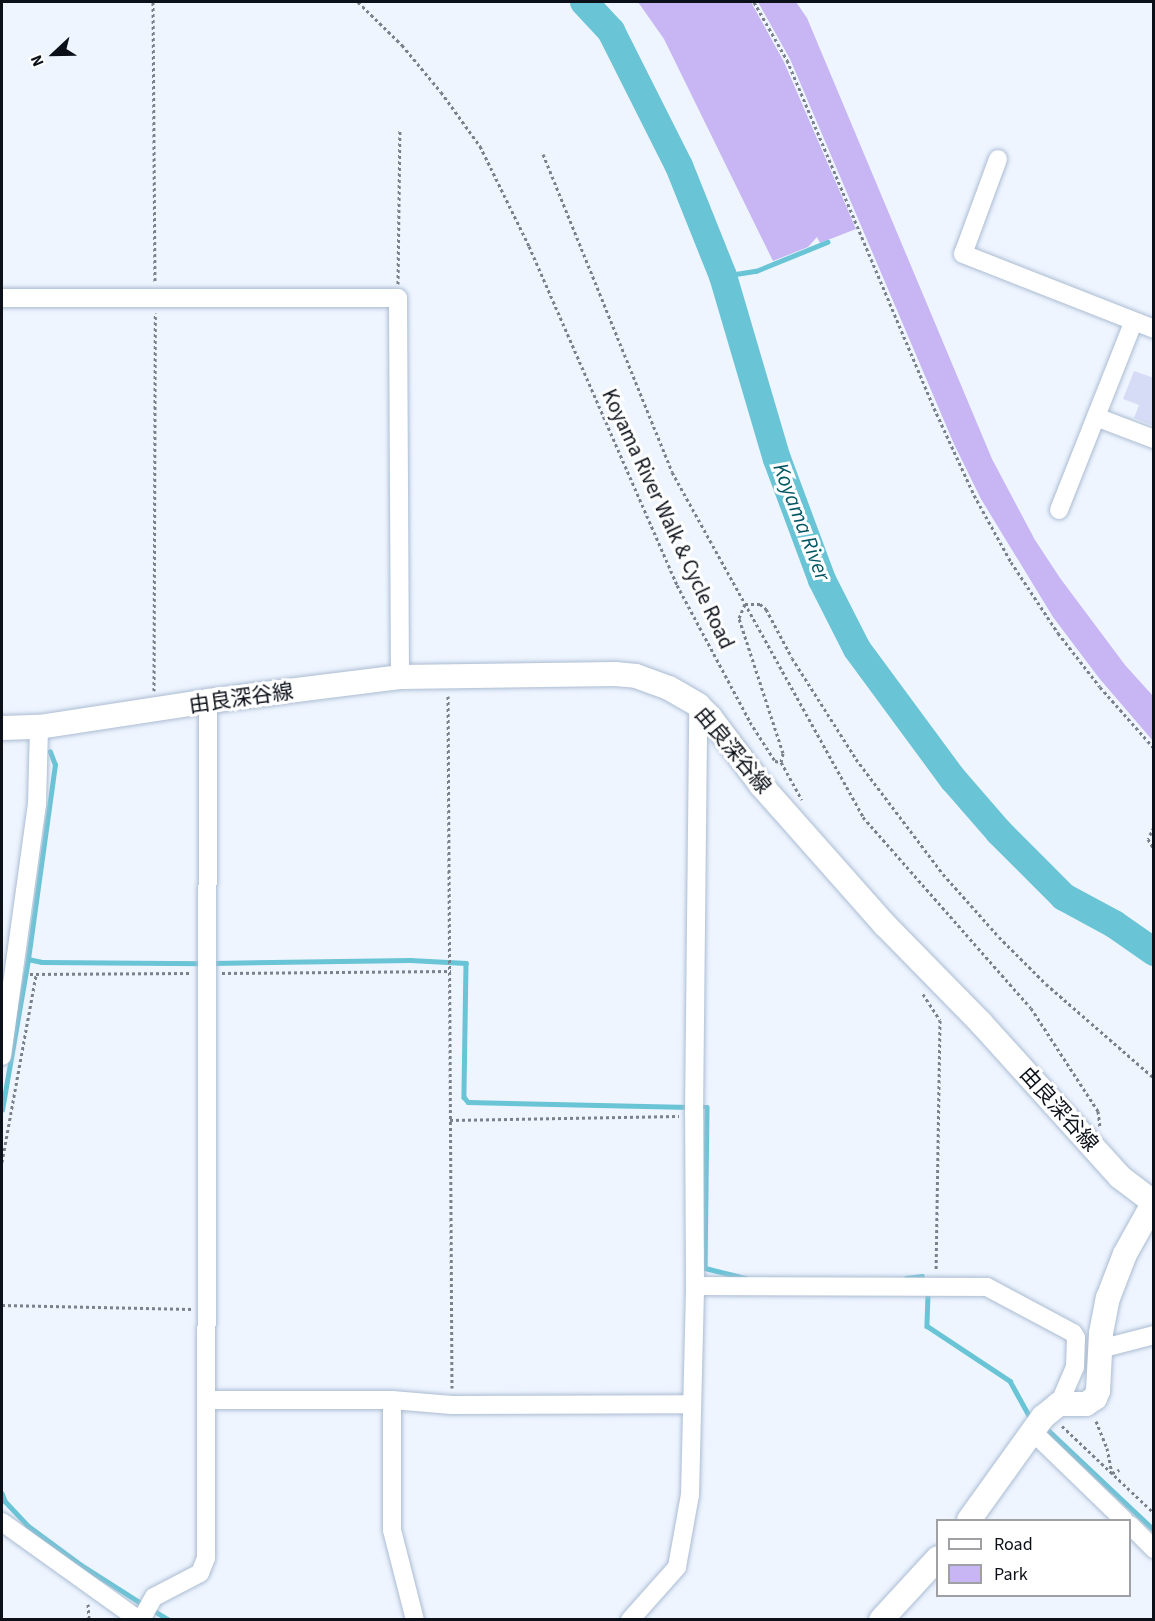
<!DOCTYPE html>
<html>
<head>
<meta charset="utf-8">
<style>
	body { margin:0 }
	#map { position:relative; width:1155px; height:1621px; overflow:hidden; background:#eef5ff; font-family:"Source Sans 3","Noto Sans JP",sans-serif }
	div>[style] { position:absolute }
	.green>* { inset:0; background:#c7b5f4 }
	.stream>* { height:4.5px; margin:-2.25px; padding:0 2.25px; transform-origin:2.25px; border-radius:2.25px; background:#69c4d6 }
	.river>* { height:28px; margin:-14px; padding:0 14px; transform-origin:14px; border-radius:14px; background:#69c4d6 }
	.building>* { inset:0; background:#d6dcf6 }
	.path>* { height:3px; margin-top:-1.5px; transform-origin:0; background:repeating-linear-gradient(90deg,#7b818a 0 3px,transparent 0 6px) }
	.roads { filter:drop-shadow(0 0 2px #abbcd2) drop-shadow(0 0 2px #abbcd2) }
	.minor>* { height:18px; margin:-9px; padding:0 9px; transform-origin:9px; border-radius:9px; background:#fff }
	.major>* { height:24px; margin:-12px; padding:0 12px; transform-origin:12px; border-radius:12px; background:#fff }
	span { translate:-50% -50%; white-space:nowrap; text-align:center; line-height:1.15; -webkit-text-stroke:6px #fff; paint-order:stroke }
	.street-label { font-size:21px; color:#0c1119 }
	.water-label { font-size:22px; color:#025663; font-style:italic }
	.frame { position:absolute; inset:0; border:3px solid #0c1119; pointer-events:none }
	.legend { position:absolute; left:936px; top:1519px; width:195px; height:78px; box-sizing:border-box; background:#fff; border:2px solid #9ea0a3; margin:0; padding:8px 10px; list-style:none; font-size:18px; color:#0c1119 }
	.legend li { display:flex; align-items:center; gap:12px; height:30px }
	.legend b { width:30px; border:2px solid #9ea0a3 }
	.north { position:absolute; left:24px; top:24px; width:60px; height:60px; -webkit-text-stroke:4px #fff; paint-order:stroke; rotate:248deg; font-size:16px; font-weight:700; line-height:24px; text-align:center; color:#0c1119 }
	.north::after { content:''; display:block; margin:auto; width:21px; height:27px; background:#0c1119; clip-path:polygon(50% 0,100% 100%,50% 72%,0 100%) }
</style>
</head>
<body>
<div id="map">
	<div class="green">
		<i style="clip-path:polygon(638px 2px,751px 2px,784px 62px,856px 229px,820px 243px,817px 237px,808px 247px,773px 261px,664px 39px)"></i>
		<i style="clip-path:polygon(758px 2px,796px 2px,807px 18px,992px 459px,1035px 540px,1060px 578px,1125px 665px,1153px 696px,1153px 741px,1099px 678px,1053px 617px,981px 499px,954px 444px,790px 59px)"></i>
	</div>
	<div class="stream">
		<i style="left:723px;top:276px;width:33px;rotate:-9deg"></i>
		<i style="left:756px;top:271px;width:77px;rotate:-22.2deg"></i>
		<i style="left:28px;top:959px;width:14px;rotate:12deg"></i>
		<i style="left:42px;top:962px;width:163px;rotate:0.4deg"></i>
		<i style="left:213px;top:963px;width:197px;rotate:-0.9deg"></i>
		<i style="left:410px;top:960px;width:56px;rotate:3.1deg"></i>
		<i style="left:466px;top:963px;width:134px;rotate:90.9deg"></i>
		<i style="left:464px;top:1097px;width:6px;rotate:51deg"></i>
		<i style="left:468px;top:1102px;width:222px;rotate:1.3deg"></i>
		<i style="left:698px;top:1107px;width:9px"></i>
		<i style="left:707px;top:1107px;width:161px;rotate:90.7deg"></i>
		<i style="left:705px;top:1268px;width:41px;rotate:14deg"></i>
		<i style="left:2px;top:1110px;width:153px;rotate:-80.2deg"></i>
		<i style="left:28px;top:959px;width:196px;rotate:-82.1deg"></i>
		<i style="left:55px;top:765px;width:14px;rotate:-111deg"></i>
		<i style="left:906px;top:1278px;width:16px;rotate:-7deg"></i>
		<i style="left:928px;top:1295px;width:31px;rotate:92deg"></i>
		<i style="left:927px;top:1326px;width:100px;rotate:33.5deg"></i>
		<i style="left:1010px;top:1381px;width:39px;rotate:61deg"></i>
		<i style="left:1049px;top:1431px;width:144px;rotate:43.3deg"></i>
		<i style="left:2px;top:1493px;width:9px;rotate:69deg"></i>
		<i style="left:5px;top:1501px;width:33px;rotate:47deg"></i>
		<i style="left:27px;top:1525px;width:67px;rotate:36.5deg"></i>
		<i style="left:81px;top:1565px;width:75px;rotate:32.4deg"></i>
		<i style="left:151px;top:1609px;width:21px;rotate:31deg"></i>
	</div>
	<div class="river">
		<i style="left:584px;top:2px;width:40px;rotate:47deg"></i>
		<i style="left:611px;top:31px;width:151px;rotate:63.3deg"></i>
		<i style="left:679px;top:166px;width:118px;rotate:68.2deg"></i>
		<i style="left:723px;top:276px;width:191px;rotate:73.6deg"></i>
		<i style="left:777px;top:459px;width:129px;rotate:69.6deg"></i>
		<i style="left:822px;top:580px;width:77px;rotate:63.1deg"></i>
		<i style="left:857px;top:649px;width:162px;rotate:53.6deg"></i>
		<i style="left:953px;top:779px;width:70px;rotate:49deg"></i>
		<i style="left:999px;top:832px;width:92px;rotate:45deg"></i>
		<i style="left:1064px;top:897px;width:57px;rotate:28.4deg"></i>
		<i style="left:1114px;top:924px;width:49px;rotate:35deg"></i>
	</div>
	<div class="building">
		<i style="clip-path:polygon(1134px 371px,1154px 378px,1154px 426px,1134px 418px,1139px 405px,1123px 399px)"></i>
	</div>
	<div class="path">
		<i style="left:153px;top:2px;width:281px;rotate:89.6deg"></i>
		<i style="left:358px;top:2px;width:62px;rotate:44.3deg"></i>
		<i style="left:402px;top:45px;width:61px;rotate:50.3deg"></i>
		<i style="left:441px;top:92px;width:67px;rotate:54.2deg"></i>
		<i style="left:480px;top:146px;width:111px;rotate:63.9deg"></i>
		<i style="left:529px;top:246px;width:370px;rotate:66.4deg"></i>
		<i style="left:677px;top:585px;width:155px;rotate:61.9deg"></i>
		<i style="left:750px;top:722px;width:46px;rotate:57.3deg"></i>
		<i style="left:775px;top:761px;width:6px;rotate:9deg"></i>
		<i style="left:754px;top:2px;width:67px;rotate:60.4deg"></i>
		<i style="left:787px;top:60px;width:378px;rotate:67.1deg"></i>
		<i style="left:934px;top:408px;width:96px;rotate:65.3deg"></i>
		<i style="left:974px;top:495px;width:77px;rotate:61.1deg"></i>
		<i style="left:1011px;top:562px;width:85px;rotate:56.5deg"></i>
		<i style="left:1058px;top:633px;width:68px;rotate:52.1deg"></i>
		<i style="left:1100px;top:687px;width:81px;rotate:48.5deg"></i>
		<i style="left:543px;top:154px;width:343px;rotate:67.9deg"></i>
		<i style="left:672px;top:472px;width:394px;rotate:61deg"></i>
		<i style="left:863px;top:817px;width:254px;rotate:48.7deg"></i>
		<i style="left:1031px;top:1008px;width:123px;rotate:57deg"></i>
		<i style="left:1098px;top:1111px;width:16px;rotate:83deg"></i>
		<i style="left:398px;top:284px;width:154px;rotate:-89.3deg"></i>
		<i style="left:154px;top:691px;width:378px;rotate:-89.8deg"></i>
		<i style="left:448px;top:696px;width:692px;rotate:89.67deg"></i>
		<i style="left:781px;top:762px;width:9px;rotate:-77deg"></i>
		<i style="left:783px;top:753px;width:142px;rotate:-108.1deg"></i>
		<i style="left:739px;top:618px;width:15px;rotate:-67deg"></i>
		<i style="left:745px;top:604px;width:15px"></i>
		<i style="left:760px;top:604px;width:8px;rotate:40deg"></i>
		<i style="left:766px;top:609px;width:55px;rotate:62deg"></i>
		<i style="left:792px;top:658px;width:120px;rotate:57.6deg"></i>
		<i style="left:856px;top:759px;width:144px;rotate:52.9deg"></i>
		<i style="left:943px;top:874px;width:84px;rotate:48.4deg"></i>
		<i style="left:999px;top:937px;width:66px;rotate:45deg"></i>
		<i style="left:1046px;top:984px;width:143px;rotate:41deg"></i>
		<i style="left:781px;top:762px;width:43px;rotate:61.1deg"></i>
		<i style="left:1154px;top:827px;width:13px;rotate:117deg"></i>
		<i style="left:1148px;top:839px;width:12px;rotate:59deg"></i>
		<i style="left:222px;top:973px;width:229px;rotate:-0.5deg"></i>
		<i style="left:30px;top:974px;width:161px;rotate:-0.4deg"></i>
		<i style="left:923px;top:994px;width:31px;rotate:57deg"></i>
		<i style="left:940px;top:1020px;width:250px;rotate:90.9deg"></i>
		<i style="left:450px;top:1120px;width:229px;rotate:-1deg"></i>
		<i style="left:2px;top:1162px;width:191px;rotate:-79.7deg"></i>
		<i style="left:2px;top:1305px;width:190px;rotate:1.2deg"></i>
		<i style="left:1096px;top:1421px;width:29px;rotate:68deg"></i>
		<i style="left:1107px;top:1448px;width:25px;rotate:79deg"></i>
		<i style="left:1112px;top:1473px;width:8px;rotate:-23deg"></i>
		<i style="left:1062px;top:1426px;width:127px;rotate:43.4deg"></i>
		<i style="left:88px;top:1604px;width:16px;rotate:86deg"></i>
	</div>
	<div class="roads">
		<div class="minor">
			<i style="left:998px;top:159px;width:101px;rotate:110.2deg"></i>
			<i style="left:963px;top:254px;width:205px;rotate:21.4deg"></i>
			<i style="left:2px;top:298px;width:396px"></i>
			<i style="left:398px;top:298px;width:379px;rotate:89.7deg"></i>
			<i style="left:1096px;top:417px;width:62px;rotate:20.8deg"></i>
			<i style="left:1059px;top:510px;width:203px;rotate:-68.4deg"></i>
			<i style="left:2px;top:1056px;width:254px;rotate:-82.1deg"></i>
			<i style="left:37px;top:804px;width:77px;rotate:-88.5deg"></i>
			<i style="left:695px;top:1286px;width:292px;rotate:0.2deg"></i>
			<i style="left:987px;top:1287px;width:98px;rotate:28.1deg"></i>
			<i style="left:1073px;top:1333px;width:6px;rotate:59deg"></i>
			<i style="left:1076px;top:1338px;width:29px;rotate:92deg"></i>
			<i style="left:1075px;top:1367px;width:40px;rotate:113.4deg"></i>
			<i style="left:1100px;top:1349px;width:56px;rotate:-14.5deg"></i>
			<i style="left:206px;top:1400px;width:186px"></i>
			<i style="left:392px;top:1400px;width:60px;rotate:4.8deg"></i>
			<i style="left:452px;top:1405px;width:240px;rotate:-0.2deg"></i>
			<i style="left:392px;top:1400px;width:130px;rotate:90deg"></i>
			<i style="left:392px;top:1530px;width:93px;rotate:75.7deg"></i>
			<i style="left:1031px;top:1430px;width:129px;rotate:44.1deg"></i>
			<i style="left:2px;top:1522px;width:168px;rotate:35.6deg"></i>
			<i style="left:1130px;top:1525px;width:34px;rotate:45deg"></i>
			<i style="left:141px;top:1620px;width:26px;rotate:-61deg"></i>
			<i style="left:154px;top:1597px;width:52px;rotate:-27.6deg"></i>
			<i style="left:200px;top:1573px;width:16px;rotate:-68deg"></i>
			<i style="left:206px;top:1558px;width:857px;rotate:-89.87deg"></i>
			<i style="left:630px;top:1620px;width:71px;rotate:-48.4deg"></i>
			<i style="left:677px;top:1567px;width:73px;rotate:-79.8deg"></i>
			<i style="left:690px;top:1495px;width:209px;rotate:-88.6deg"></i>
			<i style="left:695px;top:1286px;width:171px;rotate:-90.3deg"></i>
			<i style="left:694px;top:1115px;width:410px;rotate:-89.4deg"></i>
		</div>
		<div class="major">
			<i style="left:2px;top:728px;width:37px;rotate:-2deg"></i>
			<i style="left:39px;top:727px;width:171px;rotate:-8.7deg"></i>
			<i style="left:208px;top:701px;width:193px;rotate:-7.1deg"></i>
			<i style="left:400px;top:677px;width:215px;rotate:-0.8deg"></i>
			<i style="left:615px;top:674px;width:21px;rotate:5deg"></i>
			<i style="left:636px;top:676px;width:35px;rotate:20deg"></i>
			<i style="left:669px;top:688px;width:34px;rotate:30deg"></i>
			<i style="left:698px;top:705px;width:17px;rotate:45deg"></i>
			<i style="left:710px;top:717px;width:85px;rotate:53.1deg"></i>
			<i style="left:761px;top:785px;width:187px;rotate:48.5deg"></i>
			<i style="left:885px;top:925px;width:137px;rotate:45.6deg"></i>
			<i style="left:981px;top:1023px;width:207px;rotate:47.9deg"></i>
			<i style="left:1120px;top:1177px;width:41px;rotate:37.1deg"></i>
			<i style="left:969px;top:1520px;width:127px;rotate:-54.3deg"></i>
			<i style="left:1043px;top:1417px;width:21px;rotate:-39deg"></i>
			<i style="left:1059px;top:1404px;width:27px"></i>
			<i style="left:1086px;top:1404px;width:11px;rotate:-34deg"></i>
			<i style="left:1095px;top:1398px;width:8px;rotate:-67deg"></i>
			<i style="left:1098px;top:1391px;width:58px;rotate:-87deg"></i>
			<i style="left:1101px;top:1333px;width:36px;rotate:-79deg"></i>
			<i style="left:1108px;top:1298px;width:47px;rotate:-68.9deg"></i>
			<i style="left:1125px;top:1254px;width:60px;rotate:-60.9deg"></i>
			<i style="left:881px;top:1620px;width:84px;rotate:-47.4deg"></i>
		</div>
	</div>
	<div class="street-label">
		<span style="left:668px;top:519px;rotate:65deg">Koyama River Walk &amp; Cycle Road</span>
		<span style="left:241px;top:698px;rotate:-8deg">由良深谷線</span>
		<span style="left:733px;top:750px;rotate:50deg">由良深谷線</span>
		<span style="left:1059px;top:1109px;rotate:48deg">由良深谷線</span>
	</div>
	<div class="water-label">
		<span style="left:801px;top:522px;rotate:69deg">Koyama River</span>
	</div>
	<div class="frame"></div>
	<ul class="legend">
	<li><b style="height:8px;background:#fff"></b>Road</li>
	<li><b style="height:16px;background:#c7b5f4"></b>Park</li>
	</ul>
	<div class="north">N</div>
</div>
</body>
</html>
